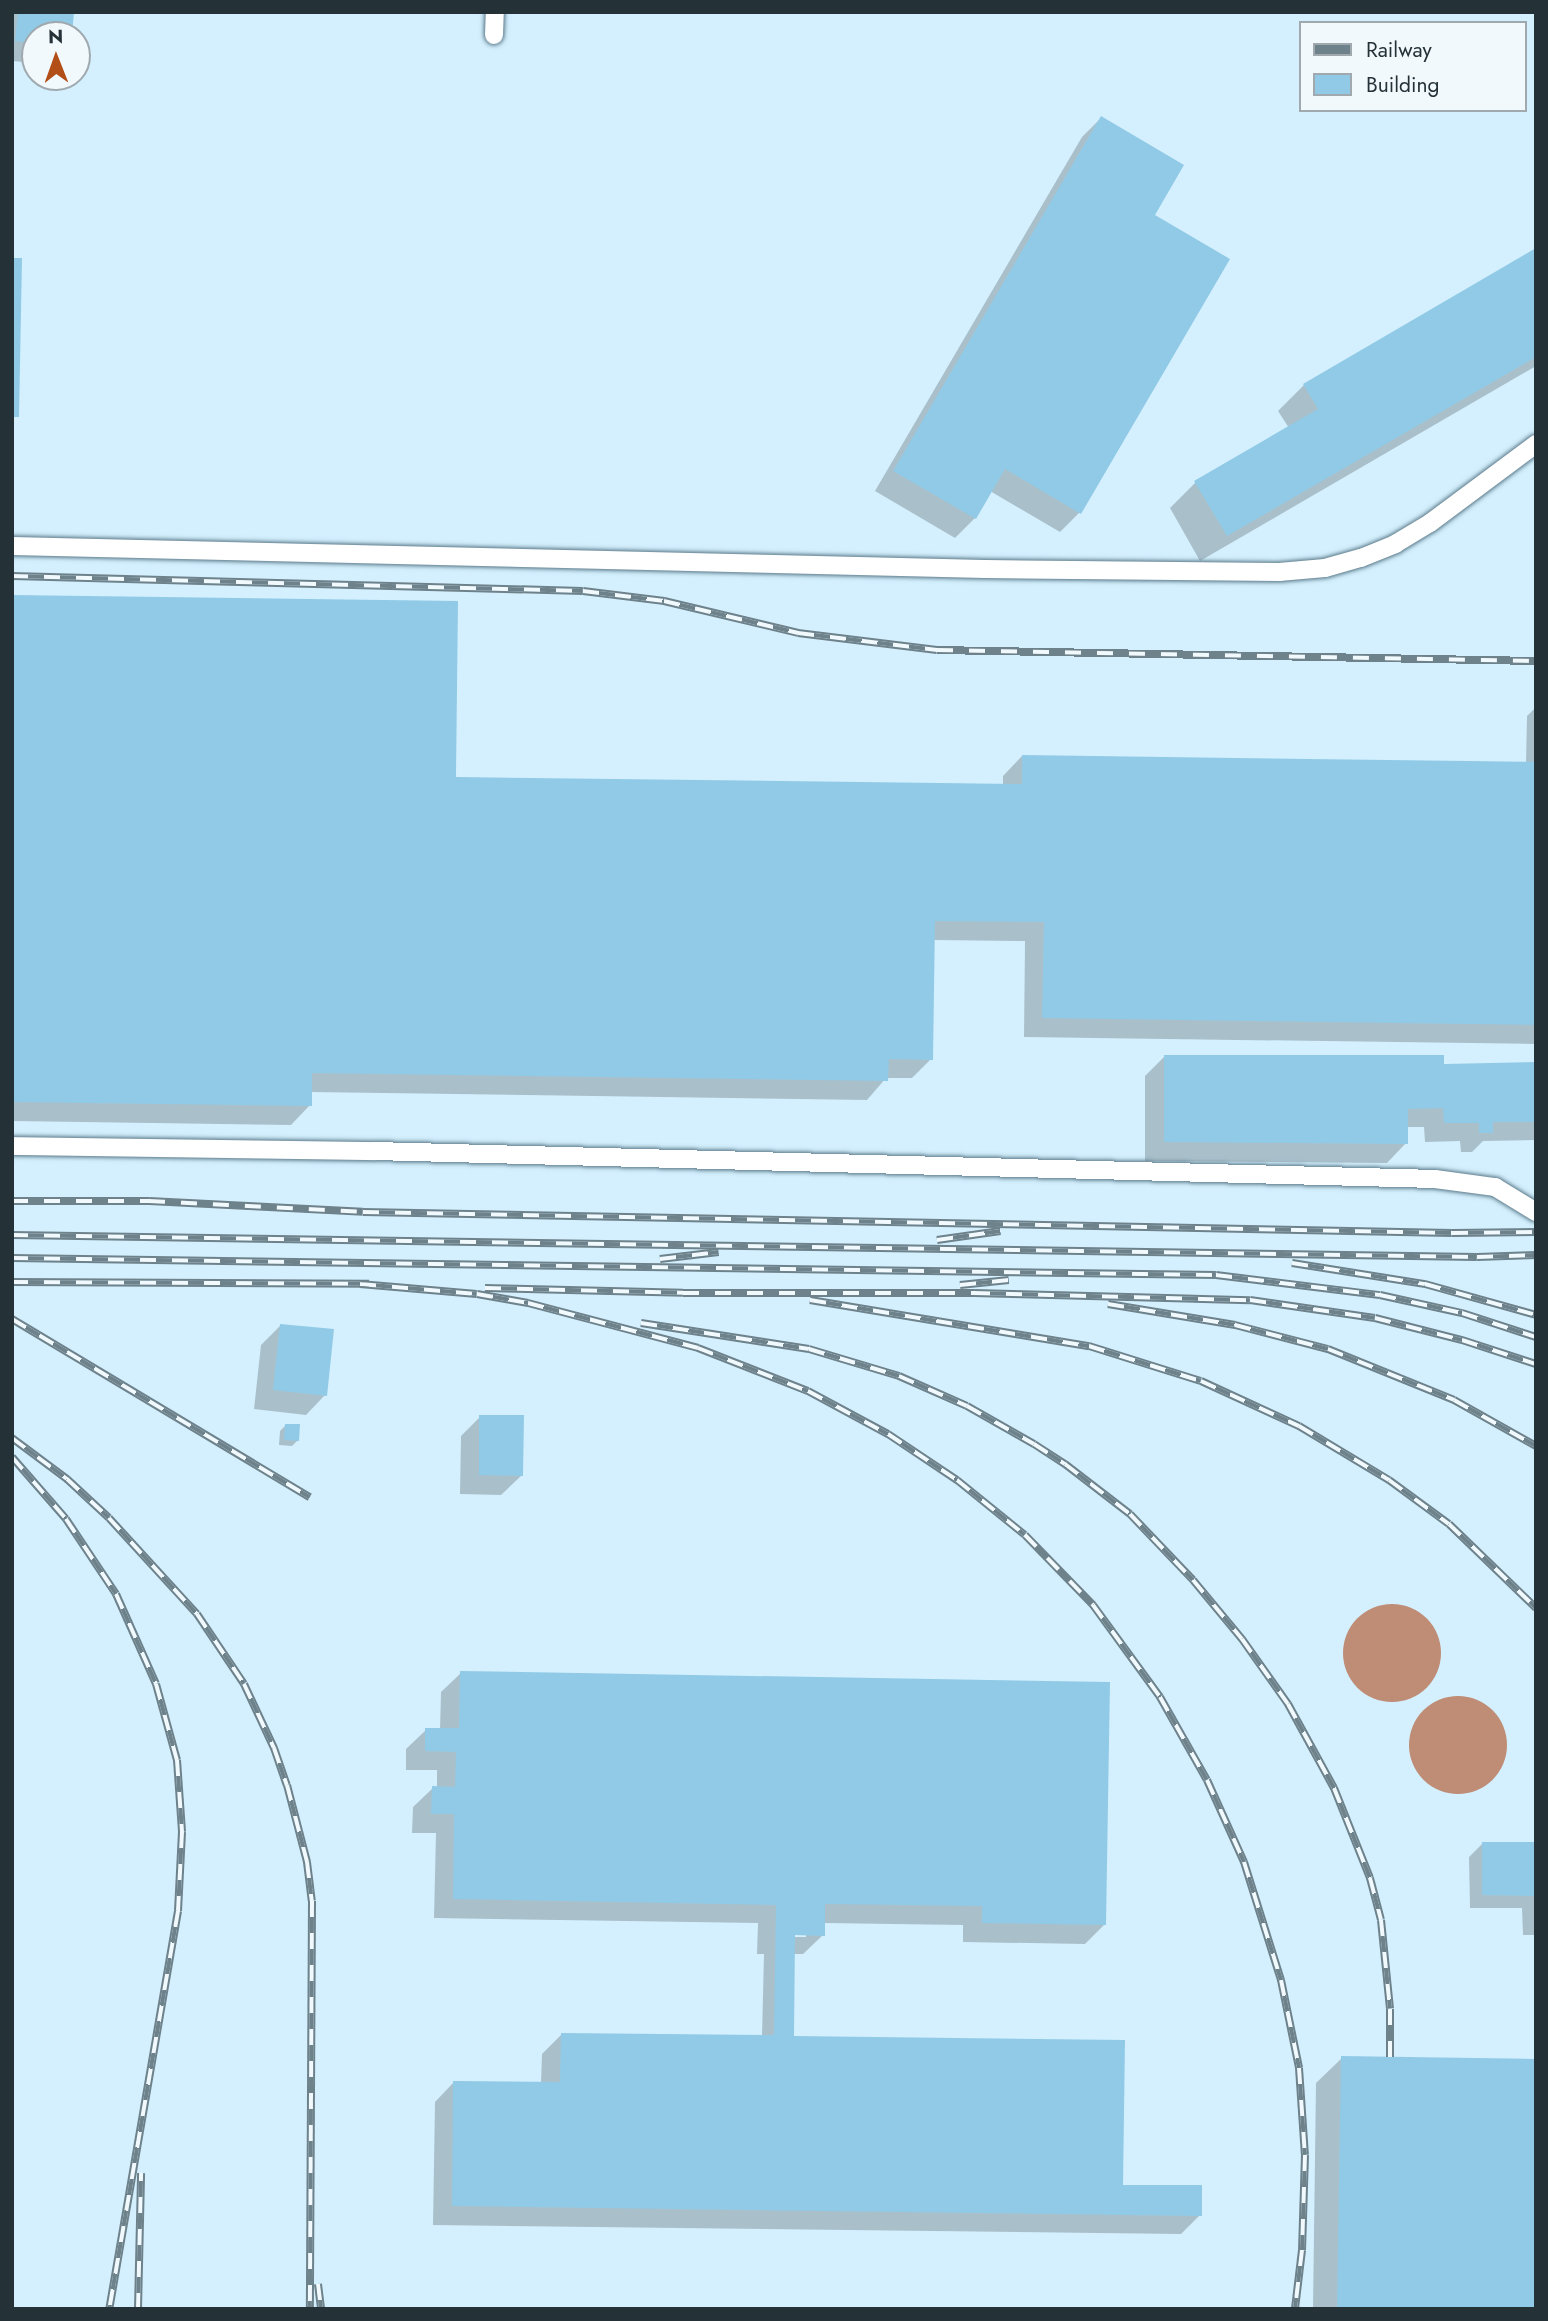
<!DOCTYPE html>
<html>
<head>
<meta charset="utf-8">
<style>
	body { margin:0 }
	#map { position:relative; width:1548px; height:2321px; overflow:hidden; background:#d4f0fe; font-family:Jost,sans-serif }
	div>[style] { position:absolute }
	.water>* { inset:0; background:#bf8c76 }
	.round { border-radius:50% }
	.shadow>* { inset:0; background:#0003 }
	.building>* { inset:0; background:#91cae6 }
	.roads { filter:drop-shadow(0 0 2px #5b7a8a) drop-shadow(0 0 2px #5b7a8a) }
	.service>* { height:18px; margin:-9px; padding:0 9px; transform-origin:9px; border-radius:9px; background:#fff }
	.rail>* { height:8px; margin-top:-4px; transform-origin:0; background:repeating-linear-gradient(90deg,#f2f9fd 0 16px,#6e828b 0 32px); box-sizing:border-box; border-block:2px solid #6e828b }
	span { translate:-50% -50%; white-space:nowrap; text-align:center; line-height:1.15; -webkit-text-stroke:5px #f2f9fd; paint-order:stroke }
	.frame { position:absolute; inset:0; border:14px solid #243238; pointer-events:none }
	.legend { position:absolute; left:1299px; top:21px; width:228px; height:91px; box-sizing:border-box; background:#f2f9fd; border:2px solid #a0a9ae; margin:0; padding:9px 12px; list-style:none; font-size:21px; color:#243238 }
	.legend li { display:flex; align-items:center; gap:14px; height:35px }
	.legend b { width:35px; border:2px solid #a0a9ae }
	.north { position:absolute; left:21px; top:21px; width:70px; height:70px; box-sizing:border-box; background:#f2f9fd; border:2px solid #a0a9ae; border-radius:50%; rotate:359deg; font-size:19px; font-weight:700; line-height:28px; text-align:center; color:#243238 }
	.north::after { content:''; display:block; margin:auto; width:24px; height:32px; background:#b24e18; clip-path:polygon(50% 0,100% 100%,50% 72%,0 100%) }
</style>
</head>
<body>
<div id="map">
	<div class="water">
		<i class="round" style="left:1343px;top:1604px;width:98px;height:98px"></i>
		<i class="round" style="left:1409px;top:1696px;width:98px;height:98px"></i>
	</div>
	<div class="shadow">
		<i style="clip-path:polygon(12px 12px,72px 12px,70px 35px,35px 35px,35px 63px,12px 61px)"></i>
		<i style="clip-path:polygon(1101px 118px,1152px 215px,1080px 512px,1060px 532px,990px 491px,975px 518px,955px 538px,875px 491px,1082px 137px)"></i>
		<i style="clip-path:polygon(1536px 250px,1536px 366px,1200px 561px,1170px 508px,1195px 483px,1289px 428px,1278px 411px,1304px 385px)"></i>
		<i style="clip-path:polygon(12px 597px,454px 778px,1003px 786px,1003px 776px,1022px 756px,1526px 764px,1527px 716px,1536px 707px,1536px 1044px,1024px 1037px,1025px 941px,933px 940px,931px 1059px,912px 1078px,886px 1078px,867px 1100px,311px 1092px,310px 1105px,291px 1125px,12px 1121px)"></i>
		<i style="clip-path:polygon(1165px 1056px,1442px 1066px,1536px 1064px,1536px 1159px,1535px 1140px,1483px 1141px,1472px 1152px,1461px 1152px,1460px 1141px,1425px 1142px,1424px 1127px,1406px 1127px,1406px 1143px,1387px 1163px,1145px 1161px,1145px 1076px)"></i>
		<i style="clip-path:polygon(281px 1325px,325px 1395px,306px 1415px,254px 1409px,261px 1345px)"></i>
		<i style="clip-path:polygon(480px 1417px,521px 1476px,501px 1495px,460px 1494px,461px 1436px)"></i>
		<i style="clip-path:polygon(286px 1425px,298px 1440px,292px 1446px,279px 1445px,280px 1431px)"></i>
		<i style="clip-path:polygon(evenodd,461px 1673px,1104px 1925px,1085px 1944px,963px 1942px,963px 1925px,823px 1923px,823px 1935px,803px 1954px,793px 1954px,789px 2038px,1121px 2186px,1200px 2215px,1181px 2234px,433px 2225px,435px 2102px,454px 2082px,541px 2083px,542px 2054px,561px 2035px,762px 2037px,764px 1954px,757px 1954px,758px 1923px,434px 1918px,436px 1833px,412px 1833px,413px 1807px,433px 1788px,437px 1788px,437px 1770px,406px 1770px,406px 1749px,426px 1730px,440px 1730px,441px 1692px,461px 1673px,786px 1933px,806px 1934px,806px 1937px,786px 1937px,786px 1933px)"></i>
		<i style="clip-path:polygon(1482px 1844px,1536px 1855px,1536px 1935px,1523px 1935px,1522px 1908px,1470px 1908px,1469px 1857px)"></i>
		<i style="clip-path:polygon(1342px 2058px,1536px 2309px,1313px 2309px,1316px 2083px)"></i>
	</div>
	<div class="building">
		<i style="clip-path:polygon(18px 12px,74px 12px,72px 35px,35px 35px,35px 43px,15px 41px)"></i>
		<i style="clip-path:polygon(1101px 116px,1184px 165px,1155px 215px,1230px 259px,1081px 514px,1005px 469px,976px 519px,893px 471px)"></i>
		<i style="clip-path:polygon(1536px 248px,1536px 357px,1227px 536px,1194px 481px,1318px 409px,1303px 384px)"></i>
		<i style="clip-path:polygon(12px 258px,22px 258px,19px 417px,12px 417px)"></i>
		<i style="clip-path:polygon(12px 595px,458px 601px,456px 777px,1022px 784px,1022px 755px,1536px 762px,1536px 1025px,1042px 1018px,1044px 922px,935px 921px,933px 1060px,889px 1059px,888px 1081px,312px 1073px,312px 1106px,12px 1102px)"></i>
		<i style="clip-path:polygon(1164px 1055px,1444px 1055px,1444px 1064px,1536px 1062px,1536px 1122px,1493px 1122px,1493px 1133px,1479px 1133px,1479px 1123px,1444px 1123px,1443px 1108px,1408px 1109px,1408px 1144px,1164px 1142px)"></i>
		<i style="clip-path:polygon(280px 1324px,334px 1329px,327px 1396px,273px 1390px)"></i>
		<i style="clip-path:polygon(479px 1415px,524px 1415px,523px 1476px,479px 1475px)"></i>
		<i style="clip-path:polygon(285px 1424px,300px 1424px,299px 1441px,284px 1440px)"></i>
		<i style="clip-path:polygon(460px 1671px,1110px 1682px,1106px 1925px,982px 1923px,982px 1906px,825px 1904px,825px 1936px,795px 1935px,794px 2036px,1125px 2040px,1123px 2185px,1202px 2185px,1202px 2216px,452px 2206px,453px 2081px,560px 2082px,561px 2033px,774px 2035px,776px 1905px,453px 1899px,454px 1814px,431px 1814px,432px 1786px,455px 1787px,456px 1752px,425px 1751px,425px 1728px,459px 1728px)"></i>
		<i style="clip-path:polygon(1482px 1842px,1534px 1842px,1536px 1896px,1482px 1895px)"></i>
		<i style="clip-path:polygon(1341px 2056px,1536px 2059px,1536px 2309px,1337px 2309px)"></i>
	</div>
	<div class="roads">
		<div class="service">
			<i style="left:494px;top:35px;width:23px;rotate:-88deg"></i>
			<i style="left:12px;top:546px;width:973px;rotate:1.35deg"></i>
			<i style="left:985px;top:569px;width:294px;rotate:0.6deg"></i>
			<i style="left:1279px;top:572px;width:46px;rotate:-5deg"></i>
			<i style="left:1325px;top:568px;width:37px;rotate:-16deg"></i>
			<i style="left:1361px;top:558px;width:37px;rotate:-22deg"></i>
			<i style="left:1395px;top:544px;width:41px;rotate:-31deg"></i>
			<i style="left:1430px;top:523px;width:132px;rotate:-36.7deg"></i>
			<i style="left:12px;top:1146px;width:362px;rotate:0.8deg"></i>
			<i style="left:374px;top:1151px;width:1061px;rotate:1.51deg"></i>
			<i style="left:1435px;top:1179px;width:61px;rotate:7.6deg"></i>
			<i style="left:1495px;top:1187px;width:48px;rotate:31.4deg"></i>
		</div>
	</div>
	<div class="rail">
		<i style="left:12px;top:576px;width:571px;rotate:1.5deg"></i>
		<i style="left:583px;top:591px;width:82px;rotate:7deg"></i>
		<i style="left:664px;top:601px;width:138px;rotate:13.4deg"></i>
		<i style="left:798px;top:633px;width:140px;rotate:7deg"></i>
		<i style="left:937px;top:650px;width:599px;rotate:1.05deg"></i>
		<i style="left:12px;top:1201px;width:137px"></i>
		<i style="left:149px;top:1201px;width:214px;rotate:2.9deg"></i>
		<i style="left:363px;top:1212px;width:1089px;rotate:1.1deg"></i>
		<i style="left:1452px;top:1233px;width:84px;rotate:-0.7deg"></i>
		<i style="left:12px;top:1235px;width:1465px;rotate:0.86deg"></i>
		<i style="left:1477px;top:1257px;width:59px;rotate:-1.9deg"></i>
		<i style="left:937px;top:1240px;width:64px;rotate:-8.1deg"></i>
		<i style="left:12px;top:1258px;width:1204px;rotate:0.81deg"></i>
		<i style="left:1216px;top:1275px;width:165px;rotate:7deg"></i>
		<i style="left:1380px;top:1295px;width:84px;rotate:12.4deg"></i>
		<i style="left:1462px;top:1313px;width:78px;rotate:18deg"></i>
		<i style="left:660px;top:1259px;width:59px;rotate:-6.8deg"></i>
		<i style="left:1292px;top:1263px;width:135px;rotate:9deg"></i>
		<i style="left:1425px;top:1284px;width:115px;rotate:15.6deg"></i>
		<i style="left:12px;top:1282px;width:357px;rotate:0.3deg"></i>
		<i style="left:360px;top:1284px;width:117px;rotate:4.9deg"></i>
		<i style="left:477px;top:1294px;width:52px;rotate:10deg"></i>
		<i style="left:528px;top:1303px;width:176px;rotate:14.8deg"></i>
		<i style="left:698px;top:1348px;width:118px;rotate:21.4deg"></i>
		<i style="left:808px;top:1391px;width:91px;rotate:28.3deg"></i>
		<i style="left:888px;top:1434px;width:83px;rotate:33.7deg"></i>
		<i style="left:957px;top:1480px;width:87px;rotate:39deg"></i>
		<i style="left:1025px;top:1535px;width:98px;rotate:45.8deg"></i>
		<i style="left:1093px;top:1605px;width:114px;rotate:53.9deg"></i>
		<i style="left:1160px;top:1697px;width:95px;rotate:60.5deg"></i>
		<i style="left:1207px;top:1780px;width:90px;rotate:65.7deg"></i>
		<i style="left:1244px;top:1862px;width:124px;rotate:72.6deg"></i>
		<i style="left:1281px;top:1980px;width:90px;rotate:78.4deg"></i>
		<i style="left:1299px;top:2068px;width:87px;rotate:86.1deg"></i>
		<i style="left:1305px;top:2155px;width:95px;rotate:91.8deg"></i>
		<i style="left:1302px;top:2250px;width:59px;rotate:96.8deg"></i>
		<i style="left:960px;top:1285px;width:49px;rotate:-5.8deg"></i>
		<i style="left:485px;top:1288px;width:198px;rotate:1.4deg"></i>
		<i style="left:683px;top:1293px;width:291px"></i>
		<i style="left:974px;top:1293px;width:276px;rotate:1.5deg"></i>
		<i style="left:1250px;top:1300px;width:126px;rotate:8.2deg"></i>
		<i style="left:1375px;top:1318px;width:90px;rotate:14.2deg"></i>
		<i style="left:1462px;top:1340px;width:78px;rotate:18deg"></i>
		<i style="left:810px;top:1300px;width:283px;rotate:9.4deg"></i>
		<i style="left:1089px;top:1346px;width:117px;rotate:17.4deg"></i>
		<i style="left:1201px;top:1381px;width:108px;rotate:24.7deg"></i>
		<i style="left:1299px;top:1426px;width:105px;rotate:31deg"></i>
		<i style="left:1389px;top:1480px;width:74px;rotate:36.3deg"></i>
		<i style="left:1449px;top:1524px;width:121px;rotate:44deg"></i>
		<i style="left:1108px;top:1304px;width:129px;rotate:9.4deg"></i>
		<i style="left:1235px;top:1325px;width:96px;rotate:14.5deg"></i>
		<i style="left:1328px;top:1349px;width:136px;rotate:22deg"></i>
		<i style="left:1454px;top:1400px;width:94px;rotate:29.3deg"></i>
		<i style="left:12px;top:1319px;width:347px;rotate:30.9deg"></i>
		<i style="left:641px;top:1323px;width:170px;rotate:8.8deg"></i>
		<i style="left:809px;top:1349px;width:94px;rotate:16.7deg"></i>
		<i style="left:899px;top:1376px;width:74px;rotate:23.8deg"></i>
		<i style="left:967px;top:1406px;width:77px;rotate:29.6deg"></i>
		<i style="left:1034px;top:1444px;width:37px;rotate:33deg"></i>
		<i style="left:1065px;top:1464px;width:82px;rotate:37.6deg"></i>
		<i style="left:1130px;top:1514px;width:91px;rotate:46.3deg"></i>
		<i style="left:1193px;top:1580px;width:77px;rotate:50.3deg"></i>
		<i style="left:1242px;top:1639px;width:80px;rotate:54.7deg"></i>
		<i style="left:1288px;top:1704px;width:96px;rotate:61.3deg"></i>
		<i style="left:1334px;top:1788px;width:97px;rotate:68.2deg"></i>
		<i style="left:1370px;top:1878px;width:43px;rotate:75.3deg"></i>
		<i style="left:1381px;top:1920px;width:89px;rotate:84.2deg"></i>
		<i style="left:1390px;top:2009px;width:48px;rotate:90deg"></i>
		<i style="left:12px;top:1438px;width:69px;rotate:36.7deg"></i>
		<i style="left:67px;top:1479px;width:57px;rotate:42.9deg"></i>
		<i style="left:109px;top:1518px;width:130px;rotate:47.5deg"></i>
		<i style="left:197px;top:1614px;width:84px;rotate:56.1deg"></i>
		<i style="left:244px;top:1684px;width:71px;rotate:64.9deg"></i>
		<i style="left:274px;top:1748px;width:39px;rotate:71deg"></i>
		<i style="left:287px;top:1785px;width:80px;rotate:75.4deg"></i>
		<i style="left:307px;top:1862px;width:39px;rotate:83deg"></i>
		<i style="left:312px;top:1901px;width:408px;rotate:90.3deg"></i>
		<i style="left:12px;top:1457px;width:82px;rotate:48.9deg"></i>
		<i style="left:66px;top:1519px;width:90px;rotate:56.3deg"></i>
		<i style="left:116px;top:1594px;width:98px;rotate:66deg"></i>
		<i style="left:156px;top:1684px;width:79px;rotate:74.6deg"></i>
		<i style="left:177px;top:1760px;width:72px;rotate:86deg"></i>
		<i style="left:182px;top:1832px;width:79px;rotate:92.9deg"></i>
		<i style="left:178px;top:1911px;width:404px;rotate:99.8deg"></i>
		<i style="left:318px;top:2284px;width:25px;rotate:83deg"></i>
		<i style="left:138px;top:2309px;width:136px;rotate:-88.7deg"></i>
	</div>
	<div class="frame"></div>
	<ul class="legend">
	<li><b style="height:9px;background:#6e828b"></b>Railway</li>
	<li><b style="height:19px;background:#91cae6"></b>Building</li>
	</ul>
	<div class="north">N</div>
</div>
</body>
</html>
